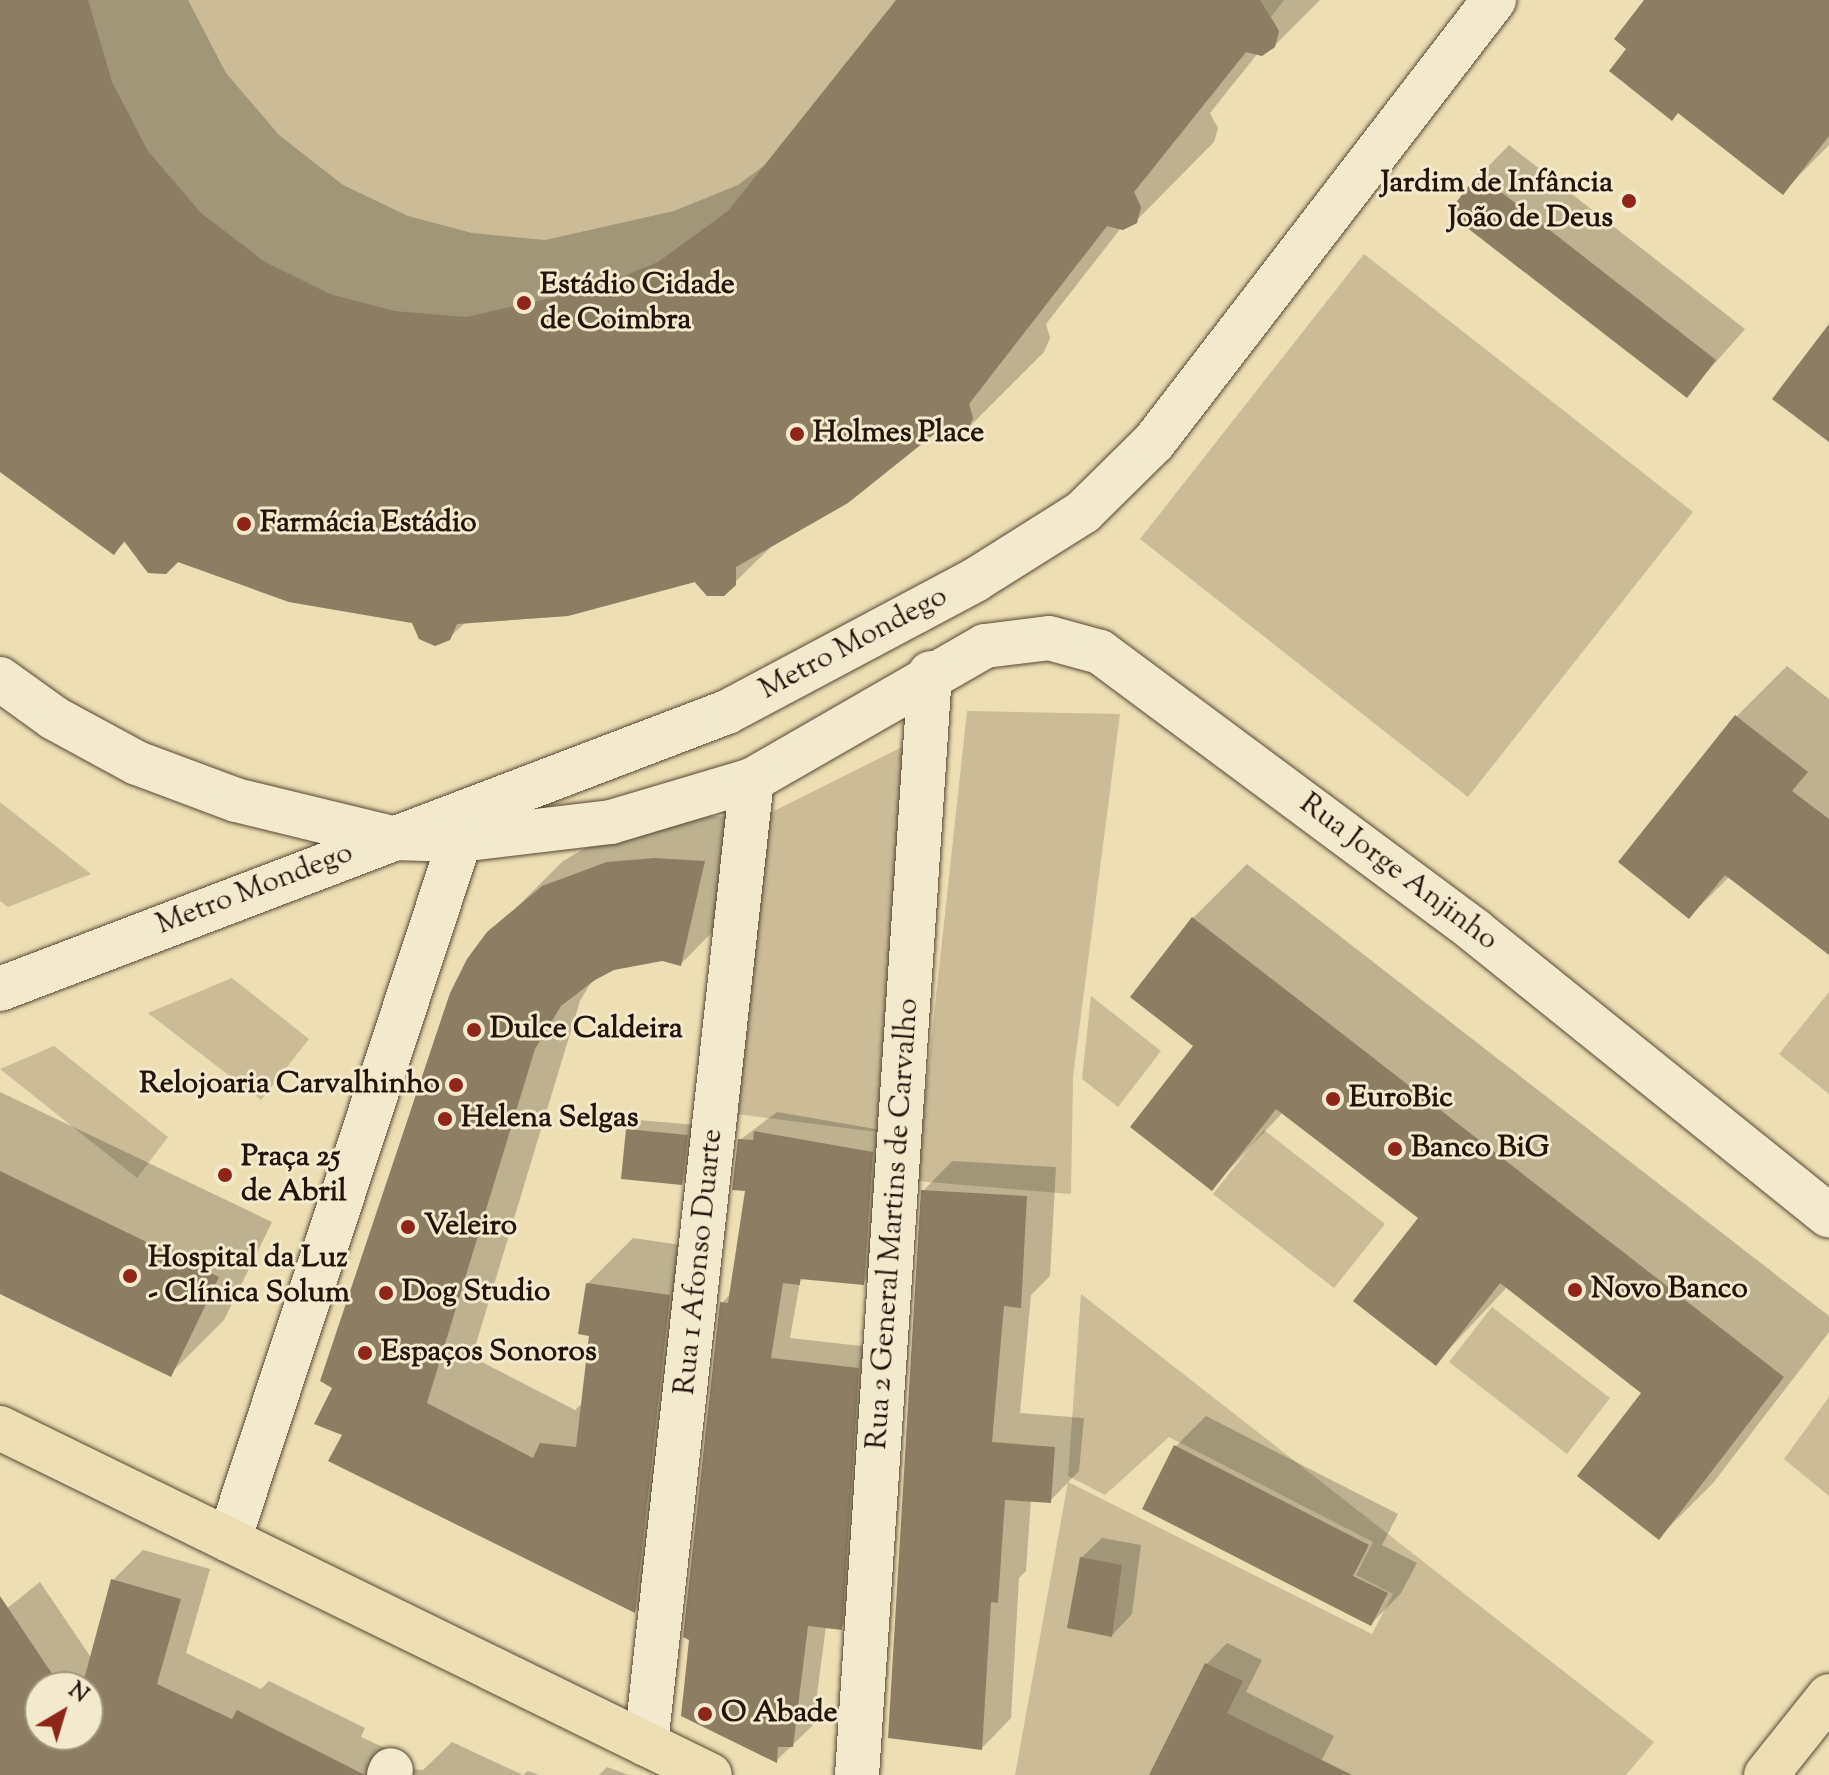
<!DOCTYPE html>
<html>
<head>
<meta charset="utf-8">
<style>
	body { margin:0 }
	#map { position:relative; width:1829px; height:1775px; overflow:hidden; background:#eddeb3; font-family:"Sorts Mill Goudy",serif }
	div>[style] { position:absolute }
	.green>* { inset:0; background:#cbbc97 }
	.shadow>* { inset:0; background:#0003 }
	.building>* { inset:0; background:#8d7e63 }
	.roads { filter:drop-shadow(0 0 2px #564736) drop-shadow(0 0 2px #564736) }
	.minor>* { height:44px; margin:-22px; padding:0 22px; transform-origin:22px; border-radius:22px; background:#f3eace }
	.major>* { height:44px; margin:-22px; padding:0 22px; transform-origin:22px; border-radius:22px; background:#eddeb3 }
	.dots>* { width:22px; height:22px; translate:-50% -50%; box-sizing:border-box; border:4px solid #f3eace; border-radius:50% }
	span { translate:-50% -50%; white-space:nowrap; text-align:center; line-height:1.15; -webkit-text-stroke:6px #f3eace; paint-order:stroke }
	.poi-label { font-size:30px; color:#24150c; font-weight:700 }
	.right { translate:-100% -50%; text-align:right }
	.left { translate:0 -50%; text-align:left }
	.street-label { font-size:30px; color:#24150c }
	.north { position:absolute; left:24px; top:1671px; width:80px; height:80px; box-sizing:border-box; background:#f3eace; border:2px solid #a09580; border-radius:50%; rotate:38deg; font-size:22px; font-weight:700; line-height:32px; text-align:center; color:#24150c }
	.north::after { content:''; display:block; margin:auto; width:28px; height:36px; background:#8f2418; clip-path:polygon(50% 0,100% 100%,50% 72%,0 100%) }
</style>
</head>
<body>
<div id="map">
	<div class="green">
		<i style="clip-path:polygon(0 0,1284px 0,1271px 17px,1279px 31px,1275px 47px,1262px 56px,1246px 52px,1134px 192px,1141px 207px,1137px 223px,1123px 230px,1107px 226px,969px 403px,973px 418px,967px 432px,952px 437px,938px 431px,736px 567px,736px 585px,724px 596px,707px 596px,694px 582px,568px 616px,457px 624px,450px 640px,435px 646px,419px 639px,412px 623px,289px 602px,178px 562px,166px 574px,148px 573px,137px 559px,139px 542px,127px 535px,114px 555px,0 472px)"></i>
		<i style="clip-path:polygon(1364px 254px,1693px 512px,1468px 797px,1140px 539px)"></i>
		<i style="clip-path:polygon(967px 711px,1120px 714px,1073px 1077px,1071px 1194px,916px 1181px)"></i>
		<i style="clip-path:polygon(908px 744px,885px 1133px,736px 1114px,764px 816px)"></i>
		<i style="clip-path:polygon(0 802px,91px 874px,8px 907px,0 901px)"></i>
		<i style="clip-path:polygon(232px 978px,309px 1039px,261px 1100px,148px 1013px)"></i>
		<i style="clip-path:polygon(1829px 992px,1829px 1094px,1779px 1054px)"></i>
		<i style="clip-path:polygon(1091px 996px,1161px 1051px,1118px 1107px,1082px 1079px)"></i>
		<i style="clip-path:polygon(54px 1046px,168px 1137px,137px 1178px,0 1069px)"></i>
		<i style="clip-path:polygon(1264px 1130px,1385px 1224px,1334px 1288px,1213px 1194px)"></i>
		<i style="clip-path:polygon(1081px 1294px,1654px 1742px,1626px 1775px,1015px 1775px,1068px 1482px,1372px 1634px,1393px 1594px,1356px 1575px,1373px 1542px,1169px 1437px,1105px 1495px,1068px 1476px)"></i>
		<i style="clip-path:polygon(1492px 1307px,1610px 1398px,1567px 1454px,1449px 1362px)"></i>
		<i style="clip-path:polygon(1829px 1397px,1829px 1496px,1784px 1459px)"></i>
	</div>
	<div class="shadow">
		<i style="clip-path:polygon(0 0,188px 0,226px 73px,279px 135px,343px 185px,408px 216px,472px 233px,545px 240px,674px 211px,738px 185px,770px 161px,898px 0,1320px 0,1274px 46px,1258px 53px,1210px 113px,1218px 128px,1214px 142px,1136px 221px,1121px 228px,1046px 324px,1050px 338px,1044px 352px,966px 430px,938px 428px,777px 541px,723px 594px,695px 579px,466px 622px,449px 638px,414px 621px,126px 541px,114px 553px,0 470px)"></i>
		<i style="clip-path:polygon(1647px 0,1829px 0,1829px 145px,1783px 192px,1629px 49px)"></i>
		<i style="clip-path:polygon(1509px 145px,1745px 329px,1686px 396px,1479px 176px)"></i>
		<i style="clip-path:polygon(1787px 666px,1829px 699px,1829px 952px,1730px 876px,1689px 917px,1620px 862px,1737px 716px)"></i>
		<i style="clip-path:polygon(749px 816px,726px 918px,681px 964px,662px 959px,614px 968px,593px 979px,580px 1001px,472px 1357px,575px 1410px,584px 1402px,592px 1334px,587px 1284px,633px 1238px,715px 1250px,680px 1565px,635px 1611px,345px 1434px,334px 1387px,516px 908px,563px 861px,621px 827px,654px 817px)"></i>
		<i style="clip-path:polygon(1247px 864px,1829px 1316px,1829px 1332px,1713px 1483px,1659px 1537px,1644px 1392px,1508px 1286px,1436px 1363px,1420px 1218px,1283px 1112px,1211px 1189px,1195px 1045px,1193px 918px)"></i>
		<i style="clip-path:polygon(0 1092px,272px 1222px,224px 1320px,170px 1374px,0 1292px)"></i>
		<i style="clip-path:polygon(777px 1112px,893px 1132px,884px 1262px,864px 1282px,805px 1277px,800px 1282px,790px 1338px,879px 1348px,861px 1607px,841px 1628px,826px 1626px,813px 1725px,776px 1761px,722px 1303px,731px 1293px,747px 1190px,740px 1140px)"></i>
		<i style="clip-path:polygon(638px 1120px,697px 1125px,691px 1173px,682px 1183px,628px 1130px)"></i>
		<i style="clip-path:polygon(952px 1161px,1056px 1167px,1050px 1276px,1031px 1295px,1020px 1413px,1084px 1418px,1079px 1471px,1050px 1501px,1031px 1499px,1026px 1571px,1019px 1578px,1011px 1718px,982px 1748px,923px 1191px)"></i>
		<i style="clip-path:polygon(1206px 1416px,1398px 1514px,1382px 1545px,1417px 1563px,1401px 1593px,1371px 1624px,1176px 1446px)"></i>
		<i style="clip-path:polygon(1102px 1538px,1141px 1545px,1132px 1614px,1112px 1635px,1081px 1558px)"></i>
		<i style="clip-path:polygon(evenodd,143px 1550px,210px 1569px,186px 1653px,261px 1689px,269px 1681px,365px 1728px,361px 1737px,396px 1753px,411px 1769px,423px 1770px,452px 1742px,523px 1775px,0 1775px,0 1614px,40px 1582px,92px 1659px,113px 1580px,143px 1550px,40px 1687px,88px 1687px,88px 1735px,40px 1735px,40px 1687px)"></i>
		<i style="clip-path:polygon(1227px 1643px,1262px 1660px,1246px 1692px,1334px 1736px,1314px 1775px,1152px 1775px,1207px 1664px)"></i>
		<i style="clip-path:polygon(607px 1767px,629px 1775px,599px 1775px)"></i>
		<i style="clip-path:polygon(528px 1771px,540px 1775px,523px 1775px)"></i>
	</div>
	<div class="building">
		<i style="clip-path:polygon(0 0,88px 0,112px 82px,148px 151px,201px 213px,265px 262px,330px 294px,394px 311px,466px 317px,595px 288px,658px 262px,728px 211px,896px 0,1260px 0,1279px 31px,1275px 47px,1262px 56px,1246px 52px,1134px 192px,1141px 207px,1137px 223px,1123px 230px,1107px 226px,969px 404px,973px 418px,967px 432px,952px 437px,938px 431px,848px 503px,736px 567px,736px 585px,724px 596px,707px 596px,695px 582px,568px 616px,457px 624px,450px 640px,435px 646px,419px 639px,412px 623px,289px 602px,178px 562px,166px 574px,148px 573px,124px 541px,114px 555px,0 472px)"></i>
		<i style="clip-path:polygon(1644px 0,1829px 0,1829px 136px,1783px 195px,1678px 113px,1672px 121px,1609px 71px,1626px 49px,1614px 39px)"></i>
		<i style="clip-path:polygon(1478px 174px,1716px 360px,1687px 398px,1448px 213px)"></i>
		<i style="clip-path:polygon(1829px 324px,1829px 442px,1772px 399px)"></i>
		<i style="clip-path:polygon(1735px 715px,1808px 772px,1792px 791px,1829px 819px,1829px 955px,1725px 875px,1689px 919px,1618px 862px)"></i>
		<i style="clip-path:polygon(654px 858px,705px 861px,681px 966px,662px 961px,614px 970px,595px 980px,561px 1006px,535px 1049px,427px 1403px,533px 1458px,540px 1443px,576px 1447px,589px 1336px,578px 1334px,586px 1283px,670px 1295px,635px 1613px,328px 1461px,342px 1435px,314px 1424px,332px 1388px,320px 1381px,450px 993px,467px 959px,487px 932px,542px 886px,607px 862px)"></i>
		<i style="clip-path:polygon(1192px 917px,1784px 1377px,1659px 1540px,1577px 1476px,1641px 1393px,1500px 1283px,1436px 1366px,1353px 1301px,1418px 1218px,1276px 1109px,1212px 1191px,1130px 1127px,1193px 1046px,1130px 997px)"></i>
		<i style="clip-path:polygon(626px 1129px,688px 1135px,682px 1185px,621px 1179px)"></i>
		<i style="clip-path:polygon(754px 1131px,873px 1152px,864px 1285px,800px 1279px,800px 1285px,783px 1283px,771px 1358px,859px 1368px,842px 1630px,808px 1626px,793px 1747px,778px 1747px,777px 1763px,681px 1716px,689px 1640px,683px 1637px,720px 1302px,728px 1303px,745px 1191px,732px 1190px,738px 1139px,753px 1140px)"></i>
		<i style="clip-path:polygon(0 1171px,219px 1277px,171px 1377px,0 1294px)"></i>
		<i style="clip-path:polygon(921px 1190px,1027px 1196px,1021px 1308px,1004px 1306px,992px 1442px,1055px 1447px,1051px 1503px,1005px 1500px,998px 1603px,991px 1602px,982px 1750px,888px 1738px)"></i>
		<i style="clip-path:polygon(1174px 1445px,1369px 1545px,1353px 1576px,1388px 1593px,1371px 1626px,1142px 1509px)"></i>
		<i style="clip-path:polygon(1080px 1557px,1122px 1565px,1112px 1637px,1067px 1628px)"></i>
		<i style="clip-path:polygon(111px 1579px,181px 1599px,157px 1684px,232px 1719px,237px 1710px,365px 1775px,0 1775px,0 1596px,61px 1687px,40px 1687px,40px 1735px,88px 1735px,88px 1687px,82px 1687px)"></i>
		<i style="clip-path:polygon(1205px 1663px,1243px 1681px,1227px 1713px,1352px 1775px,1149px 1775px)"></i>
	</div>
	<div class="roads">
		<div class="minor">
			<i style="left:0;top:679px;width:67px;rotate:35.8deg"></i>
			<i style="left:54px;top:718px;width:94px;rotate:28.5deg"></i>
			<i style="left:137px;top:763px;width:106px;rotate:20.5deg"></i>
			<i style="left:236px;top:800px;width:161px;rotate:13.7deg"></i>
			<i style="left:392px;top:838px;width:68px;rotate:1.7deg"></i>
			<i style="left:460px;top:840px;width:152px;rotate:-6.8deg"></i>
			<i style="left:611px;top:822px;width:147px;rotate:-16.6deg"></i>
			<i style="left:752px;top:780px;width:269px;rotate:-29.9deg"></i>
			<i style="left:985px;top:646px;width:64px;rotate:-7.1deg"></i>
			<i style="left:1049px;top:638px;width:53px;rotate:15.4deg"></i>
			<i style="left:1100px;top:652px;width:467px;rotate:36.6deg"></i>
			<i style="left:1475px;top:931px;width:454px;rotate:38.8deg"></i>
			<i style="left:0;top:989px;width:778px;rotate:-20.86deg"></i>
			<i style="left:727px;top:712px;width:281px;rotate:-28deg"></i>
			<i style="left:975px;top:580px;width:128px;rotate:-32.2deg"></i>
			<i style="left:1083px;top:512px;width:100px;rotate:-44.6deg"></i>
			<i style="left:1154px;top:442px;width:558px;rotate:-52.43deg"></i>
			<i style="left:229px;top:1540px;width:737px;rotate:-71.74deg"></i>
			<i style="left:646px;top:1744px;width:970px;rotate:-83.73deg"></i>
			<i style="left:389px;top:1775px;width:5px;rotate:-68deg"></i>
			<i style="left:857px;top:1775px;width:1104px;rotate:-86.21deg"></i>
		</div>
		<div class="major">
			<i style="left:0;top:1428px;width:790px;rotate:26.05deg"></i>
			<i style="left:1766px;top:1775px;width:101px;rotate:-51.4deg"></i>
		</div>
	</div>
	<div class="dots">
		<i style="left:1629px;top:201px;background:#8f2418"></i>
		<i style="left:524px;top:303px;background:#8f2418"></i>
		<i style="left:797px;top:434px;background:#8f2418"></i>
		<i style="left:244px;top:524px;background:#8f2418"></i>
		<i style="left:474px;top:1030px;background:#8f2418"></i>
		<i style="left:456px;top:1085px;background:#8f2418"></i>
		<i style="left:1333px;top:1099px;background:#8f2418"></i>
		<i style="left:445px;top:1119px;background:#8f2418"></i>
		<i style="left:1395px;top:1149px;background:#8f2418"></i>
		<i style="left:225px;top:1175px;background:#8f2418"></i>
		<i style="left:408px;top:1227px;background:#8f2418"></i>
		<i style="left:130px;top:1276px;background:#8f2418"></i>
		<i style="left:1575px;top:1290px;background:#8f2418"></i>
		<i style="left:386px;top:1293px;background:#8f2418"></i>
		<i style="left:365px;top:1353px;background:#8f2418"></i>
		<i style="left:705px;top:1714px;background:#8f2418"></i>
	</div>
	<div class="poi-label">
		<span class="right" style="left:1613px;top:201px">Jardim de Infância<br>João de Deus</span>
		<span class="left" style="left:540px;top:303px">Estádio Cidade<br>de Coimbra</span>
		<span class="left" style="left:813px;top:434px">Holmes Place</span>
		<span class="left" style="left:260px;top:524px">Farmácia Estádio</span>
		<span class="left" style="left:490px;top:1030px">Dulce Caldeira</span>
		<span class="right" style="left:440px;top:1085px">Relojoaria Carvalhinho</span>
		<span class="left" style="left:1349px;top:1099px">EuroBic</span>
		<span class="left" style="left:461px;top:1119px">Helena Selgas</span>
		<span class="left" style="left:1411px;top:1149px">Banco BiG</span>
		<span class="left" style="left:241px;top:1175px">Praça 25<br>de Abril</span>
		<span class="left" style="left:424px;top:1227px">Veleiro</span>
		<span class="left" style="left:148px;top:1276px">Hospital da Luz<br>- Clínica Solum</span>
		<span class="left" style="left:1591px;top:1290px">Novo Banco</span>
		<span class="left" style="left:402px;top:1293px">Dog Studio</span>
		<span class="left" style="left:381px;top:1353px">Espaços Sonoros</span>
		<span class="left" style="left:721px;top:1714px">O Abade</span>
	</div>
	<div class="street-label">
		<span style="left:854px;top:644px;rotate:-28deg">Metro Mondego</span>
		<span style="left:1398px;top:873px;rotate:37deg">Rua Jorge Anjinho</span>
		<span style="left:255px;top:890px;rotate:-21deg">Metro Mondego</span>
		<span style="left:894px;top:1224px;rotate:-86deg">Rua 2 General Martins de Carvalho</span>
		<span style="left:700px;top:1262px;rotate:-84deg">Rua 1 Afonso Duarte</span>
	</div>
	<div class="north">N</div>
</div>
</body>
</html>
